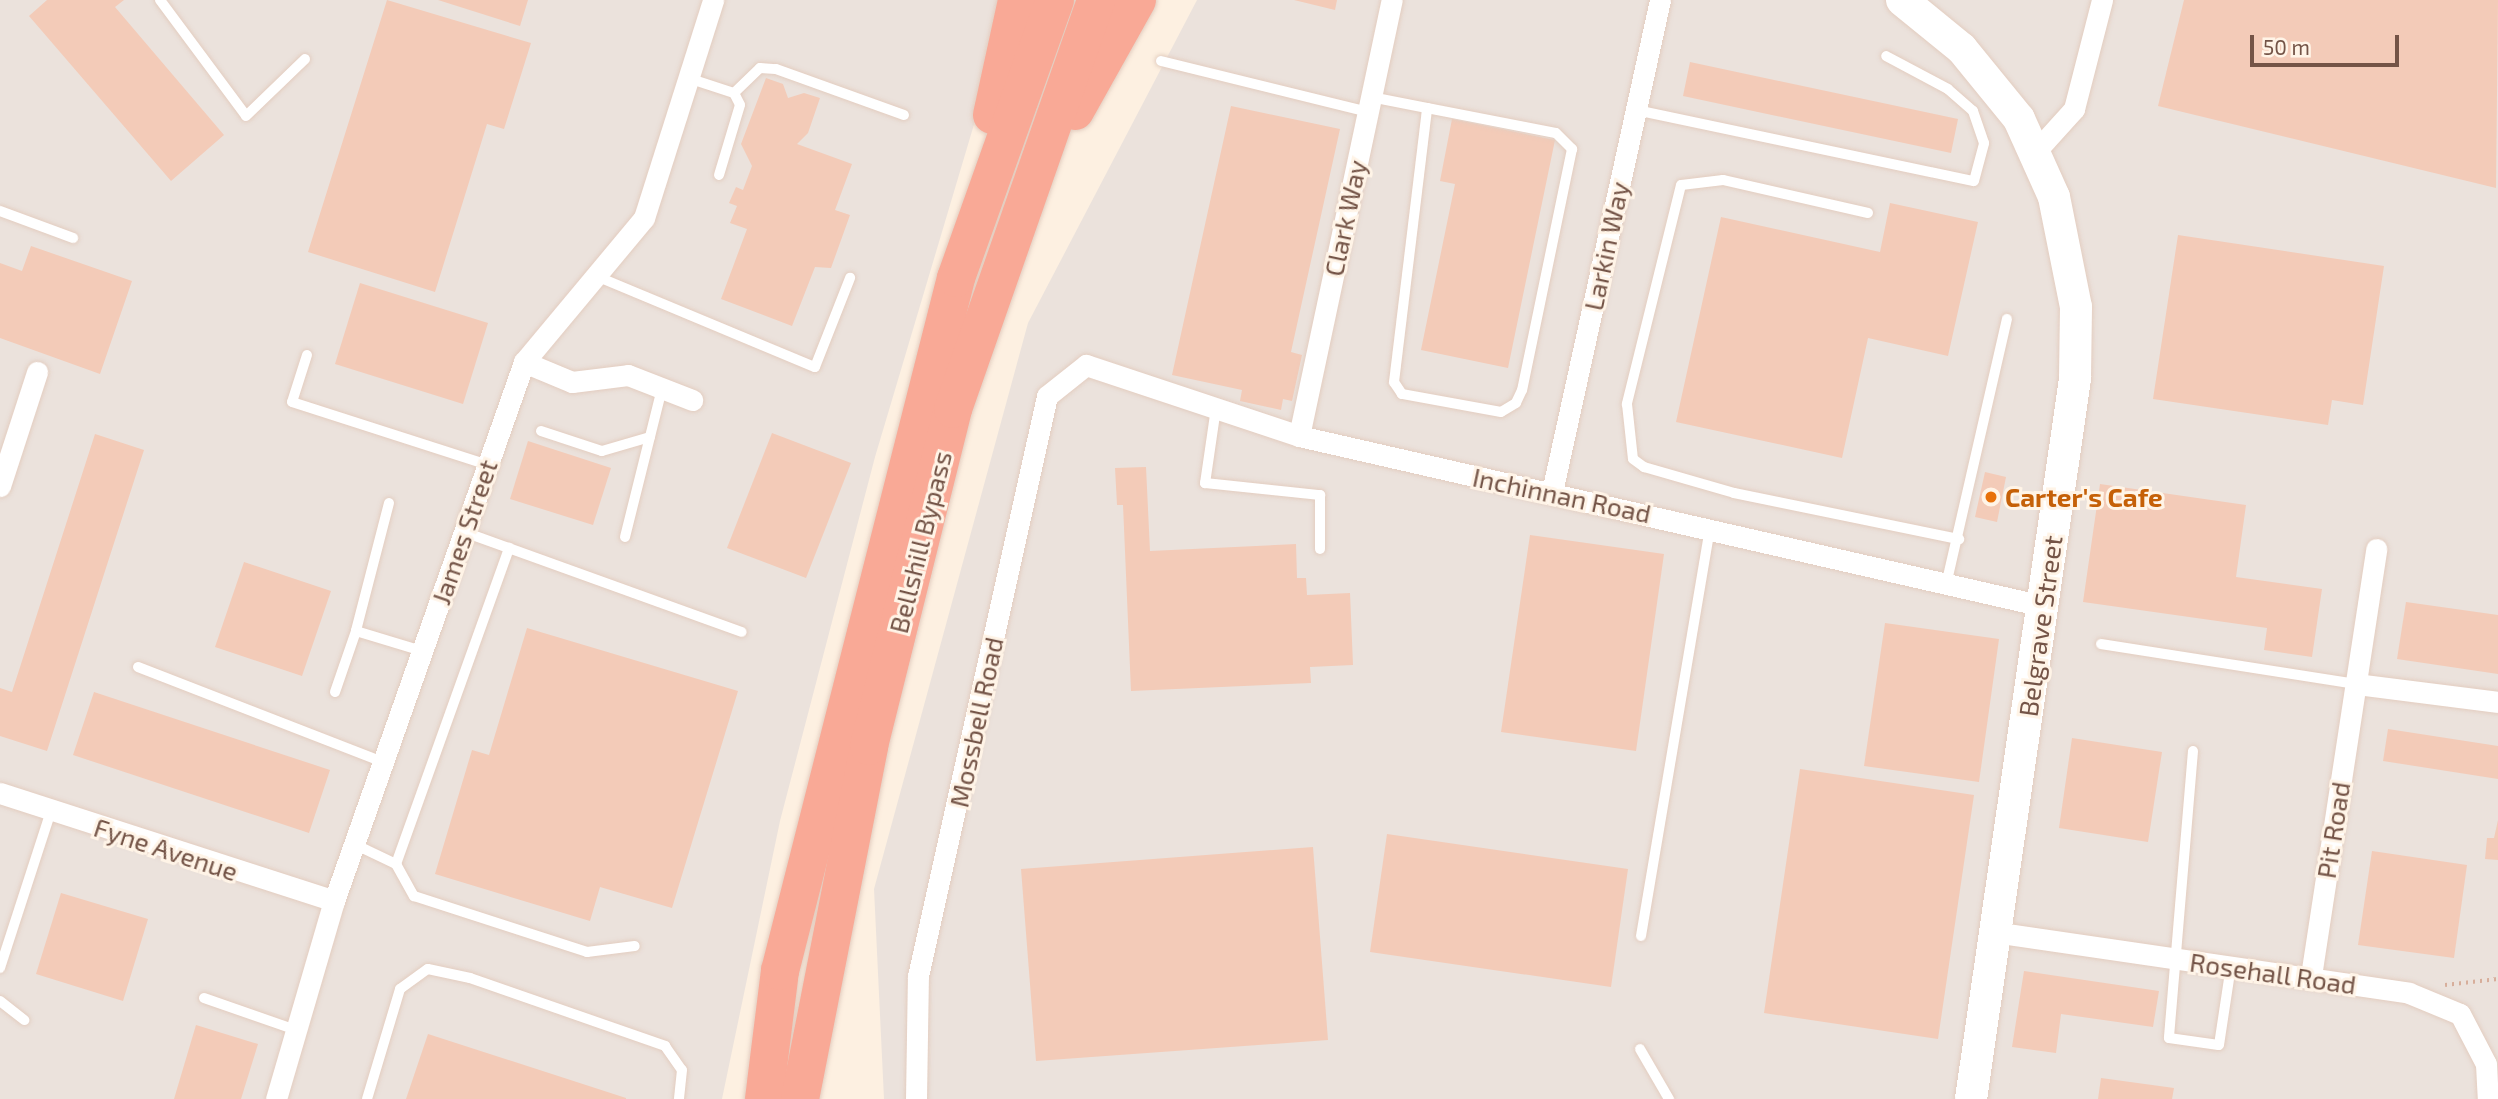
<!DOCTYPE html>
<html>
<head>
<meta charset="utf-8">
<style>
	body { margin:0 }
	#map { position:relative; width:2498px; height:1099px; overflow:hidden; background:#fdf0e1; font-family:"Exo 2",sans-serif }
	div>[style] { position:absolute }
	.industrial>* { inset:0; background:#ebe2dc }
	.building>* { inset:0; background:#f3cbb8 }
	.path>* { height:3.5px; margin-top:-1.75px; transform-origin:0; background:repeating-linear-gradient(90deg,#d7ae9b 0 2px,transparent 0 7px) }
	.roads { filter:drop-shadow(0 0 2px #e3cdc0) drop-shadow(0 0 2px #e3cdc0) }
	.lane>* { height:10px; margin:-5px; padding:0 5px; transform-origin:5px; border-radius:5px; background:#fff }
	.street>* { height:21px; margin:-10.5px; padding:0 10.5px; transform-origin:10.5px; border-radius:10.5px; background:#fff }
	.secondary>* { height:32px; margin:-16px; padding:0 16px; transform-origin:16px; border-radius:16px; background:#fff }
	.highway>* { height:38px; margin:-19px; padding:0 19px; transform-origin:19px; border-radius:19px; background:#f9a996 }
	.dots>* { width:19px; height:19px; translate:-50% -50%; box-sizing:border-box; border:4px solid #fff4e7; border-radius:50% }
	span { translate:-50% -50%; white-space:nowrap; text-align:center; line-height:1.15; -webkit-text-stroke:6px #fff4e7; paint-order:stroke }
	.street-label { font-size:26px; color:#745447 }
	.food-label { font-size:26px; color:#c56008; font-weight:700 }
	.left { translate:0 -50%; text-align:left }
	.scale { position:absolute; left:2250px; top:35px; width:149px; height:32px; box-sizing:border-box; border:4px solid #745447; border-top:0; padding-left:9px; font-size:21px; line-height:24px; white-space:nowrap; color:#745447; -webkit-text-stroke:5px #fff4e7; paint-order:stroke }
</style>
</head>
<body>
<div id="map">
	<div class="industrial">
		<i style="clip-path:polygon(0 0,998px 0,978px 111px,875px 457px,780px 821px,722px 1099px,0 1099px)"></i>
		<i style="clip-path:polygon(1197px 0,2498px 0,2498px 1099px,884px 1099px,874px 889px,1028px 323px)"></i>
	</div>
	<div class="building">
		<i style="clip-path:polygon(47px 0,124px 0,115px 7px,224px 135px,171px 181px,29px 16px)"></i>
		<i style="clip-path:polygon(387px 0,531px 43px,504px 129px,487px 124px,435px 292px,308px 252px)"></i>
		<i style="clip-path:polygon(438px 0,528px 0,520px 26px)"></i>
		<i style="clip-path:polygon(1294px 0,1337px 0,1335px 10px)"></i>
		<i style="clip-path:polygon(2184px 0,2498px 0,2496px 188px,2158px 106px)"></i>
		<i style="clip-path:polygon(1690px 62px,1958px 119px,1951px 153px,1683px 96px)"></i>
		<i style="clip-path:polygon(766px 78px,783px 84px,788px 98px,804px 93px,820px 98px,808px 133px,797px 144px,852px 164px,835px 210px,850px 215px,831px 268px,815px 267px,792px 326px,721px 299px,747px 229px,730px 223px,737px 206px,729px 203px,736px 187px,743px 190px,752px 166px,741px 144px)"></i>
		<i style="clip-path:polygon(1231px 106px,1340px 129px,1291px 352px,1302px 355px,1292px 401px,1283px 399px,1281px 410px,1240px 401px,1242px 390px,1172px 375px)"></i>
		<i style="clip-path:polygon(1452px 119px,1555px 140px,1508px 368px,1421px 350px,1455px 184px,1440px 181px)"></i>
		<i style="clip-path:polygon(1890px 203px,1978px 222px,1948px 356px,1868px 338px,1842px 458px,1676px 422px,1721px 217px,1880px 252px)"></i>
		<i style="clip-path:polygon(2178px 235px,2384px 266px,2363px 405px,2332px 400px,2328px 425px,2153px 399px)"></i>
		<i style="clip-path:polygon(31px 246px,132px 281px,100px 374px,0 338px,0 263px,22px 271px)"></i>
		<i style="clip-path:polygon(360px 283px,488px 323px,463px 404px,335px 364px)"></i>
		<i style="clip-path:polygon(772px 433px,851px 463px,806px 578px,727px 548px)"></i>
		<i style="clip-path:polygon(95px 434px,144px 450px,47px 751px,0 736px,0 688px,12px 692px)"></i>
		<i style="clip-path:polygon(528px 441px,611px 468px,593px 525px,510px 499px)"></i>
		<i style="clip-path:polygon(1146px 467px,1150px 551px,1296px 544px,1297px 578px,1306px 578px,1307px 595px,1350px 593px,1353px 665px,1310px 667px,1311px 683px,1131px 691px,1123px 505px,1117px 505px,1115px 468px)"></i>
		<i style="clip-path:polygon(1985px 472px,2006px 477px,1997px 522px,1975px 517px)"></i>
		<i style="clip-path:polygon(2100px 484px,2246px 505px,2236px 577px,2322px 589px,2312px 657px,2264px 650px,2267px 628px,2083px 602px)"></i>
		<i style="clip-path:polygon(1530px 535px,1664px 554px,1636px 751px,1501px 732px)"></i>
		<i style="clip-path:polygon(244px 562px,331px 591px,302px 676px,215px 647px)"></i>
		<i style="clip-path:polygon(2406px 602px,2498px 615px,2498px 674px,2397px 659px)"></i>
		<i style="clip-path:polygon(1885px 623px,1999px 639px,1979px 782px,1864px 766px)"></i>
		<i style="clip-path:polygon(527px 628px,738px 691px,672px 908px,600px 887px,590px 921px,435px 874px,472px 750px,489px 755px)"></i>
		<i style="clip-path:polygon(94px 692px,330px 770px,309px 833px,73px 755px)"></i>
		<i style="clip-path:polygon(2388px 729px,2498px 746px,2498px 779px,2383px 761px)"></i>
		<i style="clip-path:polygon(2072px 738px,2162px 752px,2148px 842px,2059px 828px)"></i>
		<i style="clip-path:polygon(1800px 769px,1974px 795px,1938px 1039px,1764px 1013px)"></i>
		<i style="clip-path:polygon(2498px 820px,2498px 860px,2485px 859px,2487px 838px,2494px 838px)"></i>
		<i style="clip-path:polygon(1387px 834px,1628px 869px,1611px 987px,1370px 952px)"></i>
		<i style="clip-path:polygon(1313px 847px,1328px 1040px,1036px 1061px,1021px 869px)"></i>
		<i style="clip-path:polygon(2372px 851px,2467px 865px,2454px 958px,2358px 945px)"></i>
		<i style="clip-path:polygon(61px 893px,148px 919px,123px 1001px,36px 974px)"></i>
		<i style="clip-path:polygon(2024px 971px,2159px 991px,2153px 1027px,2061px 1014px,2056px 1053px,2012px 1047px)"></i>
		<i style="clip-path:polygon(196px 1025px,258px 1044px,241px 1099px,174px 1099px)"></i>
		<i style="clip-path:polygon(428px 1034px,626px 1098px,626px 1099px,406px 1099px)"></i>
		<i style="clip-path:polygon(2101px 1078px,2174px 1088px,2172px 1099px,2098px 1099px)"></i>
	</div>
	<div class="path">
		<i style="left:2445px;top:985px;width:53px;rotate:-6.5deg"></i>
	</div>
	<div class="roads">
		<div class="lane">
			<i style="left:160px;top:0;width:144px;rotate:53.4deg"></i>
			<i style="left:246px;top:116px;width:82px;rotate:-44deg"></i>
			<i style="left:1161px;top:61px;width:213px;rotate:13.8deg"></i>
			<i style="left:691px;top:79px;width:45px;rotate:18deg"></i>
			<i style="left:734px;top:93px;width:13px;rotate:63deg"></i>
			<i style="left:740px;top:105px;width:73px;rotate:106.7deg"></i>
			<i style="left:734px;top:93px;width:36px;rotate:-44deg"></i>
			<i style="left:760px;top:68px;width:16px;rotate:4deg"></i>
			<i style="left:776px;top:69px;width:136px;rotate:19.8deg"></i>
			<i style="left:1371px;top:97px;width:57px;rotate:11.1deg"></i>
			<i style="left:1427px;top:108px;width:131px;rotate:11deg"></i>
			<i style="left:1556px;top:133px;width:23px;rotate:45deg"></i>
			<i style="left:1572px;top:149px;width:246px;rotate:101.7deg"></i>
			<i style="left:1522px;top:390px;width:14px;rotate:115deg"></i>
			<i style="left:1516px;top:403px;width:17px;rotate:149deg"></i>
			<i style="left:1501px;top:412px;width:101px;rotate:-169.7deg"></i>
			<i style="left:1402px;top:394px;width:14px;rotate:-124deg"></i>
			<i style="left:1394px;top:382px;width:276px;rotate:-83.1deg"></i>
			<i style="left:1636px;top:110px;width:345px;rotate:11.9deg"></i>
			<i style="left:1974px;top:181px;width:39px;rotate:-75deg"></i>
			<i style="left:1984px;top:143px;width:34px;rotate:-109deg"></i>
			<i style="left:1973px;top:111px;width:33px;rotate:-139deg"></i>
			<i style="left:1948px;top:89px;width:70px;rotate:-152deg"></i>
			<i style="left:0;top:211px;width:78px;rotate:20.3deg"></i>
			<i style="left:1868px;top:213px;width:149px;rotate:-167.2deg"></i>
			<i style="left:1723px;top:180px;width:42px;rotate:173.2deg"></i>
			<i style="left:1681px;top:185px;width:226px;rotate:103.9deg"></i>
			<i style="left:1627px;top:404px;width:55px;rotate:83.8deg"></i>
			<i style="left:1633px;top:459px;width:14px;rotate:36deg"></i>
			<i style="left:1644px;top:467px;width:94px;rotate:16.1deg"></i>
			<i style="left:1734px;top:493px;width:230px;rotate:11.6deg"></i>
			<i style="left:596px;top:276px;width:237px;rotate:22.6deg"></i>
			<i style="left:815px;top:367px;width:96px;rotate:-68.5deg"></i>
			<i style="left:307px;top:355px;width:49px;rotate:107.7deg"></i>
			<i style="left:292px;top:402px;width:206px;rotate:17.8deg"></i>
			<i style="left:1216px;top:408px;width:76px;rotate:98.3deg"></i>
			<i style="left:1205px;top:483px;width:116px;rotate:6deg"></i>
			<i style="left:1320px;top:495px;width:54px;rotate:90deg"></i>
			<i style="left:541px;top:431px;width:64px;rotate:18.2deg"></i>
			<i style="left:602px;top:451px;width:50px;rotate:-16.3deg"></i>
			<i style="left:389px;top:503px;width:132px;rotate:104.5deg"></i>
			<i style="left:356px;top:631px;width:69px;rotate:16.9deg"></i>
			<i style="left:464px;top:532px;width:295px;rotate:19.8deg"></i>
			<i style="left:625px;top:537px;width:153px;rotate:-76deg"></i>
			<i style="left:1946px;top:585px;width:273px;rotate:-77.1deg"></i>
			<i style="left:2101px;top:644px;width:258px;rotate:8.9deg"></i>
			<i style="left:138px;top:667px;width:263px;rotate:21.2deg"></i>
			<i style="left:335px;top:692px;width:65px;rotate:-71deg"></i>
			<i style="left:2193px;top:751px;width:288px;rotate:94.8deg"></i>
			<i style="left:2169px;top:1038px;width:50px;rotate:8deg"></i>
			<i style="left:2219px;top:1045px;width:80px;rotate:-81.4deg"></i>
			<i style="left:354px;top:844px;width:47px;rotate:25.5deg"></i>
			<i style="left:396px;top:864px;width:37px;rotate:61deg"></i>
			<i style="left:414px;top:896px;width:182px;rotate:17.9deg"></i>
			<i style="left:587px;top:952px;width:48px;rotate:-7.1deg"></i>
			<i style="left:396px;top:864px;width:336px;rotate:-70.3deg"></i>
			<i style="left:1641px;top:936px;width:415px;rotate:-80.4deg"></i>
			<i style="left:0;top:968px;width:165px;rotate:-72deg"></i>
			<i style="left:204px;top:998px;width:97px;rotate:19.2deg"></i>
			<i style="left:0;top:1001px;width:31px;rotate:38deg"></i>
			<i style="left:1640px;top:1049px;width:58px;rotate:59.9deg"></i>
			<i style="left:367px;top:1099px;width:115px;rotate:-73.3deg"></i>
			<i style="left:400px;top:989px;width:34px;rotate:-36deg"></i>
			<i style="left:428px;top:969px;width:43px;rotate:12.1deg"></i>
			<i style="left:470px;top:978px;width:207px;rotate:19.2deg"></i>
			<i style="left:665px;top:1046px;width:29px;rotate:55deg"></i>
			<i style="left:682px;top:1070px;width:29px;rotate:96deg"></i>
		</div>
		<div class="street">
			<i style="left:2036px;top:151px;width:57px;rotate:-47.9deg"></i>
			<i style="left:2074px;top:109px;width:113px;rotate:-75.6deg"></i>
			<i style="left:524px;top:362px;width:52px;rotate:22.6deg"></i>
			<i style="left:572px;top:382px;width:56px;rotate:-7.1deg"></i>
			<i style="left:628px;top:375px;width:69px;rotate:21.3deg"></i>
			<i style="left:1299px;top:436px;width:446px;rotate:-78deg"></i>
			<i style="left:0;top:486px;width:120px;rotate:-72deg"></i>
			<i style="left:1552px;top:492px;width:504px;rotate:-77.62deg"></i>
			<i style="left:2356px;top:684px;width:143px;rotate:7.2deg"></i>
			<i style="left:0;top:793px;width:351px;rotate:17.9deg"></i>
			<i style="left:1993px;top:932px;width:420px;rotate:8.3deg"></i>
			<i style="left:2409px;top:993px;width:55px;rotate:22.4deg"></i>
			<i style="left:2460px;top:1014px;width:56px;rotate:62.5deg"></i>
			<i style="left:2486px;top:1064px;width:35px;rotate:87deg"></i>
			<i style="left:2311px;top:976px;width:432px;rotate:-81.3deg"></i>
			<i style="left:276px;top:1099px;width:206px;rotate:-73.7deg"></i>
			<i style="left:334px;top:901px;width:572px;rotate:-70.58deg"></i>
			<i style="left:524px;top:362px;width:187px;rotate:-50.2deg"></i>
			<i style="left:644px;top:218px;width:229px;rotate:-72.4deg"></i>
			<i style="left:916px;top:1099px;width:123px;rotate:-89.1deg"></i>
			<i style="left:918px;top:976px;width:594px;rotate:-77.46deg"></i>
			<i style="left:1047px;top:396px;width:50px;rotate:-38.5deg"></i>
			<i style="left:1086px;top:365px;width:225px;rotate:18.4deg"></i>
			<i style="left:1299px;top:436px;width:763px;rotate:12.87deg"></i>
		</div>
		<div class="secondary">
			<i style="left:1902px;top:0;width:77px;rotate:39.2deg"></i>
			<i style="left:1962px;top:49px;width:90px;rotate:50.8deg"></i>
			<i style="left:2019px;top:119px;width:85px;rotate:65.8deg"></i>
			<i style="left:2054px;top:197px;width:112px;rotate:78.7deg"></i>
			<i style="left:2076px;top:307px;width:72px;rotate:90.8deg"></i>
			<i style="left:2075px;top:379px;width:727px;rotate:98.22deg"></i>
		</div>
		<div class="highway">
			<i style="left:1075px;top:111px;width:127px;rotate:-60.8deg"></i>
			<i style="left:992px;top:115px;width:118px;rotate:-77.7deg"></i>
			<i style="left:764px;top:1099px;width:129px;rotate:-82.9deg"></i>
			<i style="left:780px;top:971px;width:715px;rotate:-75.75deg"></i>
			<i style="left:956px;top:278px;width:295px;rotate:-70.4deg"></i>
			<i style="left:800px;top:1099px;width:360px;rotate:-78.9deg"></i>
			<i style="left:869px;top:746px;width:347px;rotate:-76deg"></i>
			<i style="left:953px;top:409px;width:433px;rotate:-70.7deg"></i>
		</div>
	</div>
	<div class="dots">
		<i style="left:1991px;top:497px;background:#e8710a"></i>
	</div>
	<div class="street-label">
		<span style="left:1345px;top:218px;rotate:-78deg">Clark Way</span>
		<span style="left:1606px;top:246px;rotate:-78deg">Larkin Way</span>
		<span style="left:1562px;top:495px;rotate:12deg">Inchinnan Road</span>
		<span style="left:464px;top:532px;rotate:-71deg">James Street</span>
		<span style="left:920px;top:542px;rotate:-76deg">Bellshill Bypass</span>
		<span style="left:2040px;top:626px;rotate:-82deg">Belgrave Street</span>
		<span style="left:976px;top:722px;rotate:-78deg">Mossbell Road</span>
		<span style="left:2333px;top:830px;rotate:-81deg">Pit Road</span>
		<span style="left:166px;top:849px;rotate:18deg">Fyne Avenue</span>
		<span style="left:2273px;top:973px;rotate:8deg">Rosehall Road</span>
	</div>
	<div class="food-label">
		<span class="left" style="left:2005px;top:497px">Carter's Cafe</span>
	</div>
	<div class="scale">50 m</div>
</div>
</body>
</html>
